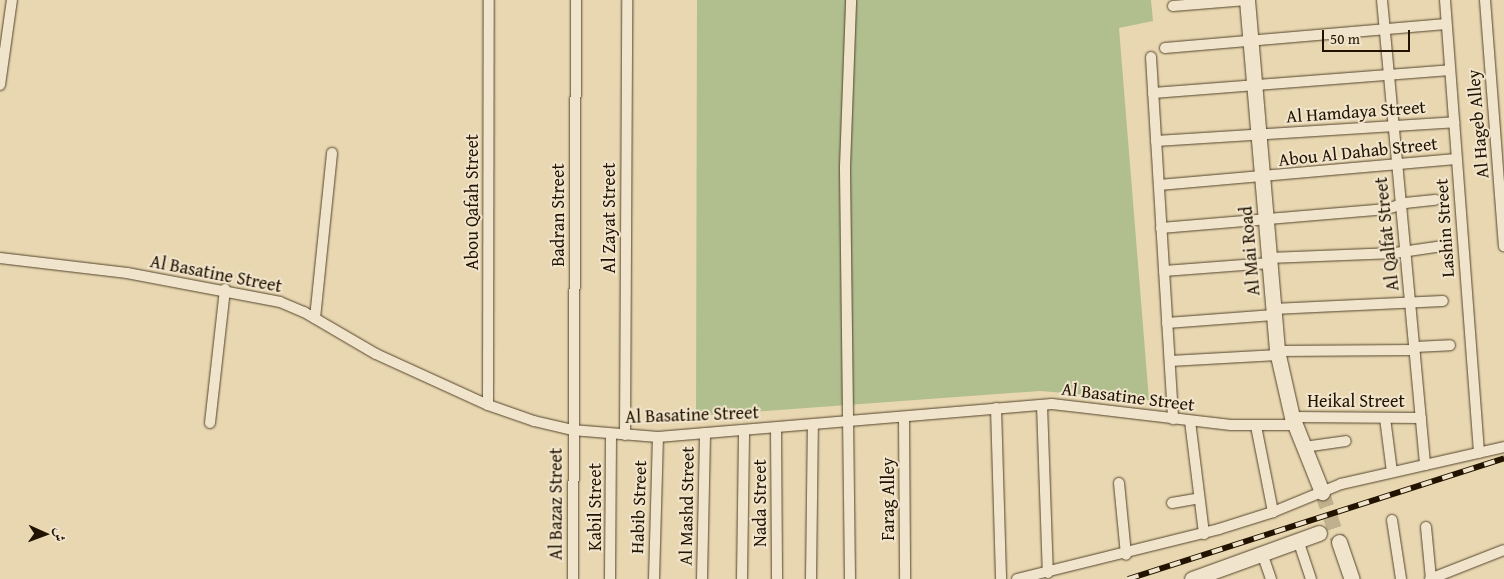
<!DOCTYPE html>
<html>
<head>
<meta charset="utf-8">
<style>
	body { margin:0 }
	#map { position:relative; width:1504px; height:579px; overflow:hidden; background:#e8d7b0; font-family:"Gentium Book Plus",Amiri,serif }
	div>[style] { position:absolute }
	.green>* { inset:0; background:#b1bf8f }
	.secondary-tunnel>* { height:15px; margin-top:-7.5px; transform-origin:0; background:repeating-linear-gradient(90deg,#c0b08d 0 15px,transparent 0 23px) }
	.roads { filter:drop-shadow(0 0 1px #54442c) drop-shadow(0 0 1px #54442c) }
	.street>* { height:10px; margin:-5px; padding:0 5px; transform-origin:5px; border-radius:5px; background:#f0e5cc }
	.secondary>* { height:15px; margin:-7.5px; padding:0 7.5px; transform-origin:7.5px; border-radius:7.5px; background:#f0e5cc }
	.rail>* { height:5.5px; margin-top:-2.75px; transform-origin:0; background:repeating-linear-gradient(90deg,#f0e5cc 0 11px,#221300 0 22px); box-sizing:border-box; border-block:1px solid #221300 }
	span { translate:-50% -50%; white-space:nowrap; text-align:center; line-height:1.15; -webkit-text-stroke:4px #f0e5cc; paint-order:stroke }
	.street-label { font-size:18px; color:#221300 }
	.north { position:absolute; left:20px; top:509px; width:50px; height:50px; -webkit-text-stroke:4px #f0e5cc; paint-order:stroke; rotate:92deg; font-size:14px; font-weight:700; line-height:20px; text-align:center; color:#221300 }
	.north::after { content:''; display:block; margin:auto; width:18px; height:22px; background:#221300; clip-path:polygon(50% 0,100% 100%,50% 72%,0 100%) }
	.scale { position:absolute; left:1322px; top:30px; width:88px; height:22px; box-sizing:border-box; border:2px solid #221300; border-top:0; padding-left:6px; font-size:15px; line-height:18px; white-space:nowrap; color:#221300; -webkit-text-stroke:4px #f0e5cc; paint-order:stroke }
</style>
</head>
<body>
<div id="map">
	<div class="green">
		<i style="clip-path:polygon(697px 0,1151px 0,1153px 21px,1119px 28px,1149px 400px,1040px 391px,696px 416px)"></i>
	</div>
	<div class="secondary-tunnel">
		<i style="left:1322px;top:492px;width:53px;rotate:71.2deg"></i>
	</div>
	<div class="roads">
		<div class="street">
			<i style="left:1382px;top:0;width:467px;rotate:84.7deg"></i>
			<i style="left:1445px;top:0;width:454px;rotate:85.7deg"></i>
			<i style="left:1485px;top:0;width:247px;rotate:85.6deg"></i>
			<i style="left:1173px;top:6px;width:74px;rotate:-4.6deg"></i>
			<i style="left:1165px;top:48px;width:282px;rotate:-4.9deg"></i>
			<i style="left:1151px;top:57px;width:363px;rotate:86.5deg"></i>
			<i style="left:0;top:85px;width:86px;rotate:-82deg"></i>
			<i style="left:1153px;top:93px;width:298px;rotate:-4.4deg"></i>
			<i style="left:1156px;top:141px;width:299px;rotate:-3.6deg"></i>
			<i style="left:1159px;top:185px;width:298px;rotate:-5deg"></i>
			<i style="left:1161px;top:228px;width:227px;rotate:-4.8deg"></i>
			<i style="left:1387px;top:209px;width:19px;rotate:-18deg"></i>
			<i style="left:1405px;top:203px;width:30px;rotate:-6deg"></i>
			<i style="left:0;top:258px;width:128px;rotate:6.7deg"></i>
			<i style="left:127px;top:273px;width:156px;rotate:10.7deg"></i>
			<i style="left:280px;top:302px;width:26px;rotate:23deg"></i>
			<i style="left:304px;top:312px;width:83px;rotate:30.3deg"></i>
			<i style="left:376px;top:354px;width:123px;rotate:24.5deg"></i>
			<i style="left:488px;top:405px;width:49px;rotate:19.2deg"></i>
			<i style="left:534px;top:421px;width:39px;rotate:13deg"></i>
			<i style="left:572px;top:430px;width:86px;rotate:4.7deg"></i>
			<i style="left:658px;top:437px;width:395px;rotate:-4.8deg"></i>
			<i style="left:1052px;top:404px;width:180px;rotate:6.7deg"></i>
			<i style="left:1231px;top:425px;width:64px"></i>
			<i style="left:1269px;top:258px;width:126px;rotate:-2.3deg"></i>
			<i style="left:1395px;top:253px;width:49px;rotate:-8.3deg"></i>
			<i style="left:1164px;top:271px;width:106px;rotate:-4.3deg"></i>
			<i style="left:1273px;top:309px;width:170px;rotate:-2.7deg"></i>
			<i style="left:315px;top:318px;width:166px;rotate:-84.1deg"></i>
			<i style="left:1167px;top:323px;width:107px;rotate:-4.3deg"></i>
			<i style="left:1415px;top:347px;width:35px;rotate:-3deg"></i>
			<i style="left:1277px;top:351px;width:138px;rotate:-0.4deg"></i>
			<i style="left:1170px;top:361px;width:108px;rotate:-3.2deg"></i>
			<i style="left:488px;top:405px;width:405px;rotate:-89.9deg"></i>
			<i style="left:1042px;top:405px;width:168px;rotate:88deg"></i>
			<i style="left:996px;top:408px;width:171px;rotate:88.3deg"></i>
			<i style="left:1292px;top:417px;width:129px;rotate:0.4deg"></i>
			<i style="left:1385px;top:418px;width:54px;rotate:82.6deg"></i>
			<i style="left:904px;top:419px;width:160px;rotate:89.6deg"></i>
			<i style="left:1190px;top:421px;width:114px;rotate:82.9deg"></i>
			<i style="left:210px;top:423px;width:135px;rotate:-83.6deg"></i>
			<i style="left:1256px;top:426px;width:88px;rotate:78.8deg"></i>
			<i style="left:776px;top:428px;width:151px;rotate:89.6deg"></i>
			<i style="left:625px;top:435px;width:435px;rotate:-89.7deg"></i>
			<i style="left:1304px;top:447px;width:42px;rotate:-8.1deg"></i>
			<i style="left:1119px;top:483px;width:72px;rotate:84.4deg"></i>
			<i style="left:1172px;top:503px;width:27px;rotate:-10deg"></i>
			<i style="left:1392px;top:520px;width:60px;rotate:81.3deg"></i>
			<i style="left:1426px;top:527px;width:52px;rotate:84.5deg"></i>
			<i style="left:1298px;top:540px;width:41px;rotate:71.6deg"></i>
			<i style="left:1262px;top:553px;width:28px;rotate:71deg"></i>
			<i style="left:573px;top:579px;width:579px;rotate:-89.7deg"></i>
			<i style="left:610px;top:579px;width:145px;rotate:-89.6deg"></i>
			<i style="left:654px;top:579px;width:142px;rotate:-88.4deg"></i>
			<i style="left:702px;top:579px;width:146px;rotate:-88.8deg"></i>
			<i style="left:742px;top:579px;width:149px;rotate:-89.2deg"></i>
			<i style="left:811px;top:579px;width:153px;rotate:-89.3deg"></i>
			<i style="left:850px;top:579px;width:412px;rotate:-90.7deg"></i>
			<i style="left:845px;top:167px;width:167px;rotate:-87.9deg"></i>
			<i style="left:1017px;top:579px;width:208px;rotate:-13.9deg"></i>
			<i style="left:1219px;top:529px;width:57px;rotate:-17.5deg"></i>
			<i style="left:1273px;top:512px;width:74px;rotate:-22.4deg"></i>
			<i style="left:1341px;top:484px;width:167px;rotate:-12.8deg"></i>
			<i style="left:1430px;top:579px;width:79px;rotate:-21.4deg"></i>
		</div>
		<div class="secondary">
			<i style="left:1247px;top:0;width:352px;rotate:85.1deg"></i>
			<i style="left:1277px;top:351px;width:68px;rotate:77.2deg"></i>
			<i style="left:1292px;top:417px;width:81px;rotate:68.2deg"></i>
			<i style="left:1339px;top:542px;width:39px;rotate:71deg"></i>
			<i style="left:1192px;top:579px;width:135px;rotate:-19.9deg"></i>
		</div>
	</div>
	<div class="rail">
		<i style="left:1128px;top:579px;width:395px;rotate:-17.8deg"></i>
	</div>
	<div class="street-label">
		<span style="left:1356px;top:112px;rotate:-4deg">Al Hamdaya Street</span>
		<span style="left:1478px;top:124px;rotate:-95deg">Al Hageb Alley</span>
		<span style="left:1358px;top:152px;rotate:-6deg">Abou Al Dahab Street</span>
		<span style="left:472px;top:202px;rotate:-90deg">Abou Qafah Street</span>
		<span style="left:558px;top:215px;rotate:-90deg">Badran Street</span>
		<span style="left:609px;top:218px;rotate:-90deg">Al Zayat Street</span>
		<span style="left:1445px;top:228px;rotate:-94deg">Lashin Street</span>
		<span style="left:1387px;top:234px;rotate:-96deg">Al Qalfat Street</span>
		<span style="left:1250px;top:251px;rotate:-95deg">Al Mai Road</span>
		<span style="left:216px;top:274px;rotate:11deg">Al Basatine Street</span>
		<span style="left:1128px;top:397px;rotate:7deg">Al Basatine Street</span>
		<span style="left:1356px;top:401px">Heikal Street</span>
		<span style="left:692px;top:415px;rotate:-2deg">Al Basatine Street</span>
		<span style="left:888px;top:499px;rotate:-90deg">Farag Alley</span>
		<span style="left:760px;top:503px;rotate:-90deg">Nada Street</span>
		<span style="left:556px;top:504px;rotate:-90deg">Al Bazaz Street</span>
		<span style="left:687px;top:506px;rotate:-89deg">Al Mashd Street</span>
		<span style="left:595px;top:507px;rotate:-90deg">Kabil Street</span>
		<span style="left:639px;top:507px;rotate:-88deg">Habib Street</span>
	</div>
	<div class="north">ش</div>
	<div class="scale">50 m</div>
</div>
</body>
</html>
